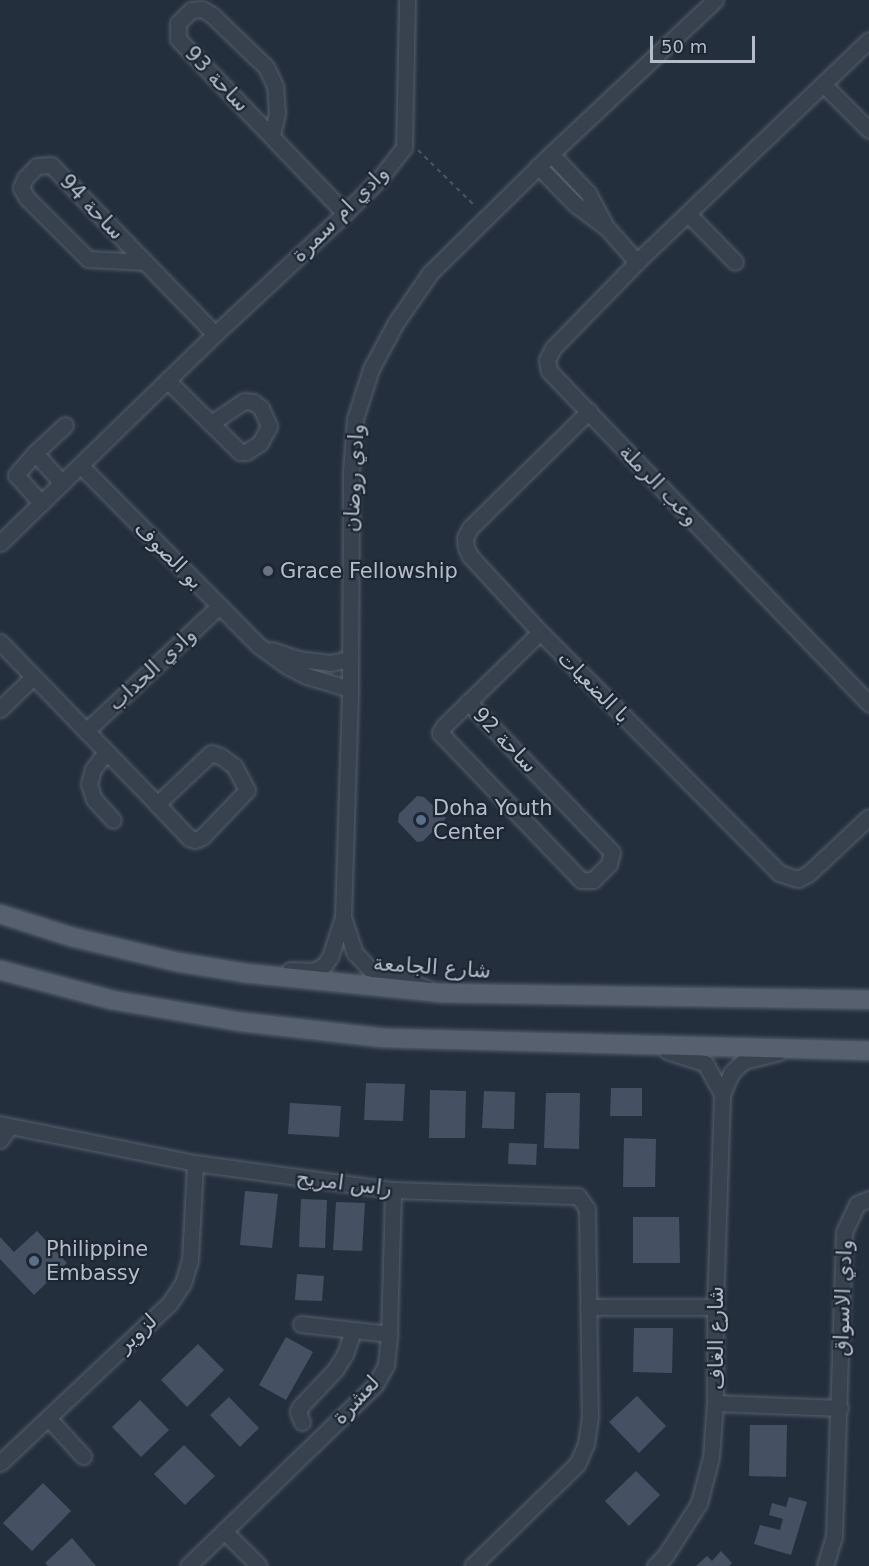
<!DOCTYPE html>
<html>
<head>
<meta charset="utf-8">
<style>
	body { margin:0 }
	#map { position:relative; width:869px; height:1566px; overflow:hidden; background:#242f3e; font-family:"DejaVu Sans","Noto Sans Arabic",sans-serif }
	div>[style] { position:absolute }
	.building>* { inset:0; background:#455162 }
	.path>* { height:2px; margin-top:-1px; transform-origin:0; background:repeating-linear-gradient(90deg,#44595c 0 4.5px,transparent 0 9px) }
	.roads { filter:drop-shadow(0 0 2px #565f6c) drop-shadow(0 0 2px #565f6c) }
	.minor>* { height:15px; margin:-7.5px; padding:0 7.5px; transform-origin:7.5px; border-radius:7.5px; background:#38414e }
	.major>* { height:18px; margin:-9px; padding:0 9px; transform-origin:9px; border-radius:9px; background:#56606e }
	.dots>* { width:16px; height:16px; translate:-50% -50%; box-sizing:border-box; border:3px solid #1d2633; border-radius:50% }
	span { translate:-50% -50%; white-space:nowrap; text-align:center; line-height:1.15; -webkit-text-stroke:4.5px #1d2633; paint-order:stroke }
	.street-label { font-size:21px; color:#b4bcc9 }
	.poi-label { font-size:21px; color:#b4bcc9 }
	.left { translate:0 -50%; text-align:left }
	.scale { position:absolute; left:650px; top:36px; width:105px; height:27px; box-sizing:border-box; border:3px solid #b4bcc9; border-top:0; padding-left:8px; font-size:18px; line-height:21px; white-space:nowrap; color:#b4bcc9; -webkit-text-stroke:4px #1d2633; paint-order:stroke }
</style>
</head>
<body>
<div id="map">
	<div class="building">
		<i style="clip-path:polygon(417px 796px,424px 797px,446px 818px,423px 841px,417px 842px,398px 822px,399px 814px)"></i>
		<i style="clip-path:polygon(366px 1083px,405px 1084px,403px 1121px,364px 1120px)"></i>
		<i style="clip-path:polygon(611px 1088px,642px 1088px,642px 1116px,610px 1116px)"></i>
		<i style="clip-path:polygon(430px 1090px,466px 1091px,465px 1138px,429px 1138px)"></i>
		<i style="clip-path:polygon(484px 1091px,515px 1092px,514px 1129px,482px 1128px)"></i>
		<i style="clip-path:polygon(546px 1093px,580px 1093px,579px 1149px,544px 1148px)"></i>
		<i style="clip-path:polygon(290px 1103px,341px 1106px,339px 1137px,288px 1134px)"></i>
		<i style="clip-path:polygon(624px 1138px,656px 1139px,655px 1187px,623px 1187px)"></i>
		<i style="clip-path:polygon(509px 1143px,537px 1144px,536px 1165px,508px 1164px)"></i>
		<i style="clip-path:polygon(245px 1191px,278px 1194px,272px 1248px,240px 1245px)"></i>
		<i style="clip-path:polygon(301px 1199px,327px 1200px,325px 1248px,299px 1247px)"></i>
		<i style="clip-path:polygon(336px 1202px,365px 1203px,362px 1251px,333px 1250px)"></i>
		<i style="clip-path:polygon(633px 1217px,679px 1217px,680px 1263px,633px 1263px)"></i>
		<i style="clip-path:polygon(37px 1231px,67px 1263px,34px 1295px,0 1259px,0 1237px,14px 1252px)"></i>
		<i style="clip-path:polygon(297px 1274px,324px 1276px,322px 1301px,295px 1300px)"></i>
		<i style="clip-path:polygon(634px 1328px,673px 1328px,672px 1373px,633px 1372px)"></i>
		<i style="clip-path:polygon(286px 1337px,313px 1352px,286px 1400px,259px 1385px)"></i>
		<i style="clip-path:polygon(198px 1344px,224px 1370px,187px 1407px,161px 1380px)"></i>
		<i style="clip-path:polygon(637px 1396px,666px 1426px,639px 1453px,609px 1422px)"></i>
		<i style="clip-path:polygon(229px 1397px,259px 1428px,240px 1447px,210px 1415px)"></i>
		<i style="clip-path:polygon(140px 1400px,169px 1430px,141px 1457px,112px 1427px)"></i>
		<i style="clip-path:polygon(750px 1425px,787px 1425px,786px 1477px,749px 1476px)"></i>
		<i style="clip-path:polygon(184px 1445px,215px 1476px,185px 1505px,154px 1474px)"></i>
		<i style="clip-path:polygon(636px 1471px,660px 1495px,629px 1526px,605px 1501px)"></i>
		<i style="clip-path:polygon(43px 1483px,71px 1511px,32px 1551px,3px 1523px)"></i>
		<i style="clip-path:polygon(789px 1497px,807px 1502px,791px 1555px,754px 1544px,760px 1525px,780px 1530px,783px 1519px,769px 1515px,772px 1503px,786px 1507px)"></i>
		<i style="clip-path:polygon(72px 1538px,96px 1566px,48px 1566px,45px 1563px)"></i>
		<i style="clip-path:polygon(721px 1551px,732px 1563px,729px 1566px,696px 1566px,707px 1556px,712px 1561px)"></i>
	</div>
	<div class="path">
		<i style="left:418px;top:150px;width:81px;rotate:44.5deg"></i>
	</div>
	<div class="roads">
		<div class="minor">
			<i style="left:869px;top:40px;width:321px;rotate:136.3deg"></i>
			<i style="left:637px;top:262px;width:120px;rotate:134.3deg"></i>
			<i style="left:553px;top:348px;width:13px;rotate:117deg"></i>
			<i style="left:547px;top:360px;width:11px;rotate:80deg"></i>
			<i style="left:549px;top:371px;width:462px;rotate:46.1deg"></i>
			<i style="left:823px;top:84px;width:65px;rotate:45deg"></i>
			<i style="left:272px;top:135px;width:23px;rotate:-77deg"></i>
			<i style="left:277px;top:113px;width:27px;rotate:-94deg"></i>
			<i style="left:275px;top:86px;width:21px;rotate:-115deg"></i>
			<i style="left:266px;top:67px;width:75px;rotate:-136.1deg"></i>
			<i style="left:212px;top:15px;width:12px;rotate:-149deg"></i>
			<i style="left:202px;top:9px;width:11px;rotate:175deg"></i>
			<i style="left:191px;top:10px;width:18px;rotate:135deg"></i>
			<i style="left:178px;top:23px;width:16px;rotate:90deg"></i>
			<i style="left:178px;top:39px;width:241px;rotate:46.2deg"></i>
			<i style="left:551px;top:154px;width:54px;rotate:46.5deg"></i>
			<i style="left:588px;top:193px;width:34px;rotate:62deg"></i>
			<i style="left:538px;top:166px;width:53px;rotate:45.8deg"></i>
			<i style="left:575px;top:204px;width:40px;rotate:37deg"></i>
			<i style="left:607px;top:228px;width:45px;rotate:48.6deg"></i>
			<i style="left:688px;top:214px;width:67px;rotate:45.6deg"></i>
			<i style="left:145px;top:262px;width:57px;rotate:-177deg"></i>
			<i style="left:88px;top:259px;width:86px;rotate:-135deg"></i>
			<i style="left:27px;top:198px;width:12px;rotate:-121deg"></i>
			<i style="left:21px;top:188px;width:11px;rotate:-68deg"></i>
			<i style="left:25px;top:178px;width:17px;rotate:-45deg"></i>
			<i style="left:37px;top:166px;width:14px;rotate:-4deg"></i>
			<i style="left:51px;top:165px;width:235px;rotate:45.9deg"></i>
			<i style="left:167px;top:380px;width:103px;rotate:44.6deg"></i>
			<i style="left:240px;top:452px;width:6px"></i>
			<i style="left:246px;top:452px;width:17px;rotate:-33deg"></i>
			<i style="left:260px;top:443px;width:19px;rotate:-62deg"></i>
			<i style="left:269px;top:426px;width:20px;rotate:-114deg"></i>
			<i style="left:261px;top:408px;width:10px;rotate:-143deg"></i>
			<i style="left:253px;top:402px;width:9px;rotate:-174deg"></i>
			<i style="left:244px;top:401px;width:40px;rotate:146deg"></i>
			<i style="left:589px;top:411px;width:167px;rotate:135.5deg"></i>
			<i style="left:470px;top:528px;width:11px;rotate:117deg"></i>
			<i style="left:465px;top:538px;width:9px;rotate:84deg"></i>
			<i style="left:466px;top:547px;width:10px;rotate:66deg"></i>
			<i style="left:470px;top:556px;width:103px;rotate:47.4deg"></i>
			<i style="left:540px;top:632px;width:339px;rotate:45.2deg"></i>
			<i style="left:779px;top:873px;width:20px;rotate:18deg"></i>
			<i style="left:798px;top:879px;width:11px;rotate:-27deg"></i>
			<i style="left:808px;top:874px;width:83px;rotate:-43.1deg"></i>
			<i style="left:35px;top:453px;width:29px;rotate:131deg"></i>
			<i style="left:16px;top:475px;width:38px;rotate:48deg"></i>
			<i style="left:80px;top:465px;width:253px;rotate:45.3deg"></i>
			<i style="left:258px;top:645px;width:36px;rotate:36deg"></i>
			<i style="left:287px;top:666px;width:22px;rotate:27deg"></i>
			<i style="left:307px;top:676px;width:45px;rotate:16.8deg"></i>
			<i style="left:62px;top:483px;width:40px;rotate:-132deg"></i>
			<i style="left:35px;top:453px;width:41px;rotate:-43deg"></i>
			<i style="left:0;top:543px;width:300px;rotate:-44.2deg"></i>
			<i style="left:215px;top:334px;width:178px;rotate:-42.9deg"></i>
			<i style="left:345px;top:213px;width:49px;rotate:-45deg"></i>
			<i style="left:380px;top:178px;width:39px;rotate:-52deg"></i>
			<i style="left:404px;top:147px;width:147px;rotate:-88.8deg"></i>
			<i style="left:0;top:642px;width:226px;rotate:45.9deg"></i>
			<i style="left:157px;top:804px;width:47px;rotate:46.7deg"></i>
			<i style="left:189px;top:838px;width:6px;rotate:18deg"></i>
			<i style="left:195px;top:840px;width:8px;rotate:-23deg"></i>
			<i style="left:202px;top:837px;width:65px;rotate:-46.2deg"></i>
			<i style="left:247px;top:790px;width:27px;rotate:-118deg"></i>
			<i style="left:234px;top:766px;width:17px;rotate:-144deg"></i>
			<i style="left:220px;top:756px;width:9px;rotate:-162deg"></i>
			<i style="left:211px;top:753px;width:74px;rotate:136.6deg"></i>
			<i style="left:272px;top:650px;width:28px;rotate:19deg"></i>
			<i style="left:298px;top:659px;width:32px;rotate:7deg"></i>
			<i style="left:330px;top:663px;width:20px;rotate:-11deg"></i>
			<i style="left:468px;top:702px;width:208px;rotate:46.2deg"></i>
			<i style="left:612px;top:852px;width:12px;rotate:104deg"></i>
			<i style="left:609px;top:864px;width:23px;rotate:135deg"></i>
			<i style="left:593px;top:880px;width:12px;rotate:180deg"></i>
			<i style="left:581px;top:880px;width:204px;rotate:-133.8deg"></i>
			<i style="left:440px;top:733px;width:8px;rotate:-60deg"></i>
			<i style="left:444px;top:726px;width:134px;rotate:-44.4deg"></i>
			<i style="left:0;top:709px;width:46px;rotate:-44.1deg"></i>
			<i style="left:86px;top:731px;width:183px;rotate:-43.2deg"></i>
			<i style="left:106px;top:752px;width:21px;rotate:127deg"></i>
			<i style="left:93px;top:769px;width:16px;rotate:105deg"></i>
			<i style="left:89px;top:784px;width:16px;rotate:72deg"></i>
			<i style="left:94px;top:799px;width:28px;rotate:48deg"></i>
			<i style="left:343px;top:917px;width:38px;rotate:72deg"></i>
			<i style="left:355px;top:953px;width:21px;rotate:47deg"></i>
			<i style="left:369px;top:968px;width:61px;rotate:19deg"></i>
			<i style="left:290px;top:970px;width:24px;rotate:2deg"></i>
			<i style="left:314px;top:971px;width:12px;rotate:-31deg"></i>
			<i style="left:324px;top:965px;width:10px;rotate:-53deg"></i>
			<i style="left:330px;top:957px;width:42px;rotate:-72deg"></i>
			<i style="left:343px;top:917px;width:228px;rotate:-88.2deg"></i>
			<i style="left:350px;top:689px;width:217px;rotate:-89.7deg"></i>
			<i style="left:351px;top:472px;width:53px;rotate:-85.7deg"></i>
			<i style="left:355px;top:419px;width:52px;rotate:-72.3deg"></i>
			<i style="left:371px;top:369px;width:51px;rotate:-61.9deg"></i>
			<i style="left:395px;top:324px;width:62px;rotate:-55.5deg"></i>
			<i style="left:430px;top:273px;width:170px;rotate:-44.5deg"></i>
			<i style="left:551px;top:154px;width:225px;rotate:-43.2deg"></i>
			<i style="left:667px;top:1051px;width:40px;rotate:18deg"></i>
			<i style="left:705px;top:1063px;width:35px;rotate:61deg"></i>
			<i style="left:0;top:1124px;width:199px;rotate:11.3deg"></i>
			<i style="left:195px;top:1163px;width:200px;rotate:7.8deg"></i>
			<i style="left:393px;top:1190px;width:185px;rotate:1.9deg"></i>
			<i style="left:578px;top:1196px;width:16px;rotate:55deg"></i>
			<i style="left:587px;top:1209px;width:207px;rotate:89.2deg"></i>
			<i style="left:590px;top:1416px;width:28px;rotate:98deg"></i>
			<i style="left:586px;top:1444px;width:22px;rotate:114deg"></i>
			<i style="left:577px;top:1464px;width:146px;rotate:135.8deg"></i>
			<i style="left:0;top:1140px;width:16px;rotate:-55deg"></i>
			<i style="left:588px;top:1307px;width:127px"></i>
			<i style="left:301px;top:1324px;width:89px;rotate:6.5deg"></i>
			<i style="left:715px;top:1403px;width:125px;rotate:2.3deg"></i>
			<i style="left:48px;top:1418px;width:52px;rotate:47.4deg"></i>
			<i style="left:302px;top:1422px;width:11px;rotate:-112deg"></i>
			<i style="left:298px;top:1412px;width:5px;rotate:-68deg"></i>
			<i style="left:300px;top:1407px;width:51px;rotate:-46.6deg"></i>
			<i style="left:335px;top:1370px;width:19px;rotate:-58deg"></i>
			<i style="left:345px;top:1354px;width:24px;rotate:-71deg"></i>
			<i style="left:0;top:1463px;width:232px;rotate:-43.3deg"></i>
			<i style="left:169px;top:1304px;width:25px;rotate:-56deg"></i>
			<i style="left:183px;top:1283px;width:24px;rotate:-73deg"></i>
			<i style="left:190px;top:1260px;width:97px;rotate:-87deg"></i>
			<i style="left:224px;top:1531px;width:49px;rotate:45deg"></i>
			<i style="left:188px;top:1566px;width:260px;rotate:-44.1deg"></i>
			<i style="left:375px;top:1385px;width:23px;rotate:-61deg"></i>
			<i style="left:386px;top:1365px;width:31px;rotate:-84deg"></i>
			<i style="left:389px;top:1334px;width:144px;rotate:-88.4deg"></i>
			<i style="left:655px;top:1566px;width:14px;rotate:-45deg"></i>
			<i style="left:665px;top:1556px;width:63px;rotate:-57.3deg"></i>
			<i style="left:699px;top:1503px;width:48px;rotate:-75.4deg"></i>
			<i style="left:711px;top:1457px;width:54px;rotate:-85.8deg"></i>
			<i style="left:715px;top:1403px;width:96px;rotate:-90deg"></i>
			<i style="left:715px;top:1307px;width:213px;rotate:-88.1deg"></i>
			<i style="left:722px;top:1094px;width:24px;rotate:-66deg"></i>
			<i style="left:732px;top:1072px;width:16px;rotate:-43deg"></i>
			<i style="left:744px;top:1061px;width:36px;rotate:-14deg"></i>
			<i style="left:825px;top:1566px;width:30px;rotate:-73deg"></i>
			<i style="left:834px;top:1537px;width:305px;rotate:-88.1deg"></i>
			<i style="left:844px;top:1232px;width:31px;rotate:-65deg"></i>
			<i style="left:857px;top:1204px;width:13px;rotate:-23deg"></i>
		</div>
		<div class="major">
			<i style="left:0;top:914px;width:76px;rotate:17.7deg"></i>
			<i style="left:72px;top:937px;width:108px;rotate:13.4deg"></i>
			<i style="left:177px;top:962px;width:68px;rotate:9.3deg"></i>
			<i style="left:244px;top:973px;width:197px;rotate:5.8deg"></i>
			<i style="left:440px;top:993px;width:429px;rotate:0.9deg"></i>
			<i style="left:0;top:970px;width:116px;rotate:15deg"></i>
			<i style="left:112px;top:1000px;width:132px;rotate:9.6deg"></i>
			<i style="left:242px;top:1022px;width:143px;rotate:6.4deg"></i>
			<i style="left:384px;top:1038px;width:485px;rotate:1.5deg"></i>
		</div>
	</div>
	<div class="dots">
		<i style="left:268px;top:571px;background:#6b7280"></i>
		<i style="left:421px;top:820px;background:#5c6f8a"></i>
		<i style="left:34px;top:1261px;background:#5c6f8a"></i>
	</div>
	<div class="street-label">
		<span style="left:217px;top:79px;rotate:46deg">ساحة 93</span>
		<span style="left:92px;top:207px;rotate:46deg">ساحة 94</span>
		<span style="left:340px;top:214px;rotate:-45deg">وادي ام سمرة</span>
		<span style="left:354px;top:478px;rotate:-87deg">وادي روضان</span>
		<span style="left:659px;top:485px;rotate:46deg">وعب الرملة</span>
		<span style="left:169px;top:555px;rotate:45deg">بو الصوف</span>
		<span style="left:152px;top:669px;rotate:-43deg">وادي الحداب</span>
		<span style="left:594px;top:687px;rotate:45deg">با الضعيات</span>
		<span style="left:505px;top:740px;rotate:46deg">ساحة 92</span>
		<span style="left:432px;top:967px;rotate:4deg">شارع الجامعة</span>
		<span style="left:344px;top:1183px;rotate:7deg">راس امريح</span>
		<span style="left:843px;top:1298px;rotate:-88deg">وادي الاسواق</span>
		<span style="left:137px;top:1333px;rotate:-43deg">لزوير</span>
		<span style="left:716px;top:1338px;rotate:-90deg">شارع الغاف</span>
		<span style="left:356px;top:1400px;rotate:-47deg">لعشرة</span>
	</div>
	<div class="poi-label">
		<span class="left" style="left:280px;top:571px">Grace Fellowship</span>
		<span class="left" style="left:433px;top:820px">Doha Youth<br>Center</span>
		<span class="left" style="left:46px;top:1261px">Philippine<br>Embassy</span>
	</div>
	<div class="scale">50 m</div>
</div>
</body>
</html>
